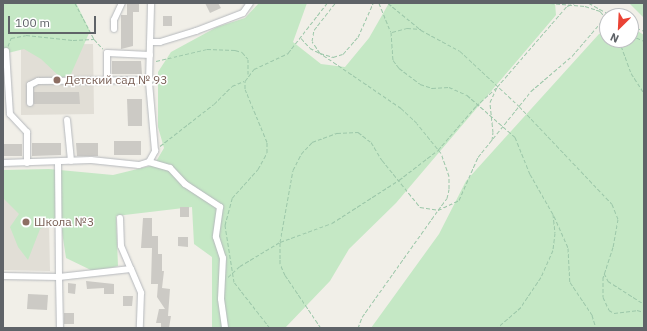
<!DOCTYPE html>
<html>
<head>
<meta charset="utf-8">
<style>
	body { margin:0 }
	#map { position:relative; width:647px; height:331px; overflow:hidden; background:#f1efe8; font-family:"IBM Plex Sans",sans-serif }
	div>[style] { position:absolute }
	.education>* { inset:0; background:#e1ded6 }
	.green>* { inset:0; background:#c5e8c5 }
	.building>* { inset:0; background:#cccac5 }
	.path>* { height:1px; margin-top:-0.5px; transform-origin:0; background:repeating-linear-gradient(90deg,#9cc7a9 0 4px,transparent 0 6px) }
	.roads { filter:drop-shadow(0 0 1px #b5b8bc) drop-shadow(0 0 1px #b5b8bc) }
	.minor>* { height:6px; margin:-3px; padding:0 3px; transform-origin:3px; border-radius:3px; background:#fff }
	.dots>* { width:11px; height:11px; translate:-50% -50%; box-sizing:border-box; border:2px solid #fff; border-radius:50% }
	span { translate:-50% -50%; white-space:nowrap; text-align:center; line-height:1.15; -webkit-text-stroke:3px #fff; paint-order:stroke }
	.education-label { font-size:12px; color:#785e54 }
	.left { translate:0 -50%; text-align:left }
	.frame { position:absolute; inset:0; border:4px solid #5f6368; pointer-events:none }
	.north { position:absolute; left:599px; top:8px; width:40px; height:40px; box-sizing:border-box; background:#fff; border:1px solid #bfc1c3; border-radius:50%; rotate:204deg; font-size:11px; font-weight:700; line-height:16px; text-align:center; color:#5f6368 }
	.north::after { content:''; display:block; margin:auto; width:14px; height:18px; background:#ea4335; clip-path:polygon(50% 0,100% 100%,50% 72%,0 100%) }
	.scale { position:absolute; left:8px; top:16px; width:88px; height:18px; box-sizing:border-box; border:2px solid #5f6368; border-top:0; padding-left:5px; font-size:12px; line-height:14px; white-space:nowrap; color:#5f6368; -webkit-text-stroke:3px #fff; paint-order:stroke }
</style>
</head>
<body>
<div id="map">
	<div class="education">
		<i style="clip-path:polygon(93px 44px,94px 114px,21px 115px,21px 45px)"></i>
		<i style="clip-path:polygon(48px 172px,50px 271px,3px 270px,3px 173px)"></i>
	</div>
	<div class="green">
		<i style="clip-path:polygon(3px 3px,76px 3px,90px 31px,71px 74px,61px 78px,41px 59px,24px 49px,8px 53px,3px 52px)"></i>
		<i style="clip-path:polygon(259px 3px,307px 3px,293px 42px,321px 64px,345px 67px,369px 38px,389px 3px,555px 3px,556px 15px,396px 203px,349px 249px,330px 281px,285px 328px,212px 328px,212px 257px,194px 244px,192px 207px,116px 216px,118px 266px,95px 272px,66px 258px,60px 218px,40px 229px,28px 260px,18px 247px,10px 227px,19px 214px,3px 198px,3px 170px,49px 169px,113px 175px,154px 165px,164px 148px,158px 127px,158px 72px,171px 52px,217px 27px,245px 18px)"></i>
		<i style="clip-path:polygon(644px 3px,644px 18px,630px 4px)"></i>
		<i style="clip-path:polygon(631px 27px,644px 35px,644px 328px,371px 328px,439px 234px,466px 181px,599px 34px,607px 32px,607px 40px,631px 40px)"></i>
	</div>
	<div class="building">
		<i style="clip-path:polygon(127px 3px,139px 3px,139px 12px,133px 12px,133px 46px,121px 49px,121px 15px,127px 15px)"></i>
		<i style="clip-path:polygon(205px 3px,218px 3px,221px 8px,210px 13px)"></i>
		<i style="clip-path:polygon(163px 16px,172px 16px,172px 26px,163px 26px)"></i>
		<i style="clip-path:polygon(112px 61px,141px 61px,142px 74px,112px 74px)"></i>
		<i style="clip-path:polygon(34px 92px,79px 92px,80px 104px,34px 104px)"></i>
		<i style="clip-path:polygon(127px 99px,142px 99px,142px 126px,128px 126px)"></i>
		<i style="clip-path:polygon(114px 141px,141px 141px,141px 155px,114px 155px)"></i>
		<i style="clip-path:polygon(32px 143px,61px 143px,61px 155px,32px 156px)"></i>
		<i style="clip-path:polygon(76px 143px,98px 143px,98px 156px,77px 156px)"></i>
		<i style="clip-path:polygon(3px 144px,22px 144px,22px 156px,3px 156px)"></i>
		<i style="clip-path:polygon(180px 207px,189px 207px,189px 217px,180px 217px)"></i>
		<i style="clip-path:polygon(143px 218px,152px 218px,152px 236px,158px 236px,158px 254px,162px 254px,162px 271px,164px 271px,162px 288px,170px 289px,168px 316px,171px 316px,169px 328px,161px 328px,161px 323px,156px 323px,159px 309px,165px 309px,157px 297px,158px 284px,151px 284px,152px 248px,141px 248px)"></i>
		<i style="clip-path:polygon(178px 237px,188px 237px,188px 247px,178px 246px)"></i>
		<i style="clip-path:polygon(86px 281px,114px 284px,114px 294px,104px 294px,104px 288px,87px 289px)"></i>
		<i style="clip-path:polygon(68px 283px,76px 284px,75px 294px,68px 293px)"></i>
		<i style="clip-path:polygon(28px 294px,48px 295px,47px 310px,27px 309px)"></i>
		<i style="clip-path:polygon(123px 296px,133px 296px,132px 306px,123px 306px)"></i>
		<i style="clip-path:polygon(64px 313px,74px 313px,74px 324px,64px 324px)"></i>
	</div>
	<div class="path">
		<i style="left:75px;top:3px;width:41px;rotate:62.2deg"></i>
		<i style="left:94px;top:39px;width:13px;rotate:48deg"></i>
		<i style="left:379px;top:3px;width:31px;rotate:68deg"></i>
		<i style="left:391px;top:32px;width:28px;rotate:86deg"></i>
		<i style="left:393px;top:60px;width:10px;rotate:53deg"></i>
		<i style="left:399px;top:68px;width:26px;rotate:37deg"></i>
		<i style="left:420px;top:84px;width:13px;rotate:18deg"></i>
		<i style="left:432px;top:88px;width:17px;rotate:-3deg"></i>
		<i style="left:449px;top:87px;width:20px;rotate:24deg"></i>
		<i style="left:467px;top:95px;width:64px;rotate:41.2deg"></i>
		<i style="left:515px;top:137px;width:40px;rotate:68deg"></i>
		<i style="left:530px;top:174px;width:46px;rotate:60.1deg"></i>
		<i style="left:553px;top:214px;width:19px;rotate:84deg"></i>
		<i style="left:555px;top:233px;width:17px;rotate:97deg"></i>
		<i style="left:553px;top:250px;width:30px;rotate:114deg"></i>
		<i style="left:541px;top:277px;width:36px;rotate:124deg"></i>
		<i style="left:521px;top:307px;width:32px;rotate:139deg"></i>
		<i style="left:388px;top:3px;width:43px;rotate:39.3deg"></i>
		<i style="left:421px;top:30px;width:44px;rotate:28.3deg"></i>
		<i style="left:460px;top:51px;width:81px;rotate:43deg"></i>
		<i style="left:519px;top:106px;width:135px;rotate:46.5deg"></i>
		<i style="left:612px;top:204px;width:16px;rotate:68deg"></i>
		<i style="left:618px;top:219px;width:28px;rotate:100deg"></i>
		<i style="left:613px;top:247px;width:32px;rotate:108deg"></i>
		<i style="left:603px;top:277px;width:20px;rotate:90deg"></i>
		<i style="left:603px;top:297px;width:14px;rotate:65deg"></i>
		<i style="left:609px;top:310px;width:6px;rotate:31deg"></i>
		<i style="left:614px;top:313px;width:23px;rotate:-7deg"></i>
		<i style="left:637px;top:310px;width:7px;rotate:16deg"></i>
		<i style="left:550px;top:3px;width:35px;rotate:5deg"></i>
		<i style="left:585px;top:6px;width:16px;rotate:18deg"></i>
		<i style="left:600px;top:11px;width:11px;rotate:49deg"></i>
		<i style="left:589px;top:3px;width:26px;rotate:29deg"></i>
		<i style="left:631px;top:25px;width:14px;rotate:25deg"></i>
		<i style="left:392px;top:32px;width:16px;rotate:-15deg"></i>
		<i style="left:407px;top:28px;width:14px;rotate:4deg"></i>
		<i style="left:631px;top:35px;width:14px;rotate:25deg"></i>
		<i style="left:301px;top:38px;width:13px;rotate:48deg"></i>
		<i style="left:310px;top:48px;width:11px;rotate:27deg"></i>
		<i style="left:320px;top:53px;width:14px;rotate:17deg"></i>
		<i style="left:333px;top:57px;width:10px;rotate:-17deg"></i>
		<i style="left:343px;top:54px;width:23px;rotate:-49deg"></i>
		<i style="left:358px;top:37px;width:37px;rotate:-66deg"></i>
		<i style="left:619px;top:40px;width:35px;rotate:70deg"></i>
		<i style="left:631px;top:73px;width:24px;rotate:57deg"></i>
		<i style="left:8px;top:46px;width:9px;rotate:-69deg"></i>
		<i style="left:11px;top:38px;width:15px;rotate:-11deg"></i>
		<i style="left:26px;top:35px;width:47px;rotate:6.1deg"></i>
		<i style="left:73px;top:40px;width:21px;rotate:-3deg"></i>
		<i style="left:156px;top:61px;width:52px;rotate:-13.2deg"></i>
		<i style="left:207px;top:49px;width:28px;rotate:2deg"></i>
		<i style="left:235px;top:50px;width:7px;rotate:16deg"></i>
		<i style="left:242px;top:52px;width:9px;rotate:49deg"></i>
		<i style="left:248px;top:59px;width:15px;rotate:90deg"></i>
		<i style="left:492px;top:140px;width:8px;rotate:-83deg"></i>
		<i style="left:493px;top:132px;width:30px;rotate:-96deg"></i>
		<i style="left:490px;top:102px;width:17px;rotate:-65deg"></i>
		<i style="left:497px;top:87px;width:107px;rotate:-49.2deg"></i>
		<i style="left:567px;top:6px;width:9px;rotate:-21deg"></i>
		<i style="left:160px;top:146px;width:68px;rotate:-37.9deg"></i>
		<i style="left:214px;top:104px;width:25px;rotate:-45deg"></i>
		<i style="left:232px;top:86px;width:13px;rotate:-23deg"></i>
		<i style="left:554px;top:216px;width:35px;rotate:66deg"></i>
		<i style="left:568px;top:248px;width:34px;rotate:87deg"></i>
		<i style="left:570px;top:282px;width:40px;rotate:56deg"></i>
		<i style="left:592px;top:315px;width:14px;rotate:73deg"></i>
		<i style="left:604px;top:273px;width:9px;rotate:63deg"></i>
		<i style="left:608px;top:281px;width:43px;rotate:32.6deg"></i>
		<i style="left:228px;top:277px;width:16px;rotate:-43deg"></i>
		<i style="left:240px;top:266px;width:47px;rotate:-31deg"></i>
		<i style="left:280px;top:242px;width:55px;rotate:-20.1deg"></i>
		<i style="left:332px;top:223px;width:80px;rotate:-32.7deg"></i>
		<i style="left:399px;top:180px;width:49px;rotate:-37.6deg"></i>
		<i style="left:438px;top:150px;width:58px;rotate:-49.2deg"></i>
		<i style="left:476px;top:106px;width:27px;rotate:-42deg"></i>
		<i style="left:270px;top:328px;width:58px;rotate:-128deg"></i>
		<i style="left:234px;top:282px;width:58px;rotate:-99deg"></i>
		<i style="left:225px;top:225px;width:28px;rotate:-75deg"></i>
		<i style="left:232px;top:198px;width:39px;rotate:-48deg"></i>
		<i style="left:258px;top:169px;width:18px;rotate:-61deg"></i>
		<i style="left:267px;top:153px;width:11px;rotate:-90deg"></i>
		<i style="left:267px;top:142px;width:57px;rotate:-112.5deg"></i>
		<i style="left:245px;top:89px;width:8px;rotate:-90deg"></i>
		<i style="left:245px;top:81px;width:15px;rotate:-53deg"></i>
		<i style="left:254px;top:69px;width:38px;rotate:-25deg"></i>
		<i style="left:288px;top:53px;width:63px;rotate:-52deg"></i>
		<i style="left:321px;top:328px;width:64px;rotate:-124.2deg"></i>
		<i style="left:285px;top:275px;width:12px;rotate:-114deg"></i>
		<i style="left:280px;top:264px;width:22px;rotate:-90deg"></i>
		<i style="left:280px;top:242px;width:73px;rotate:-79.8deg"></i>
		<i style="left:293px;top:170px;width:18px;rotate:-63deg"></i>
		<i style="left:301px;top:154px;width:16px;rotate:-47deg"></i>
		<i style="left:312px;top:142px;width:27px;rotate:-20deg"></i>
		<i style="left:337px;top:133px;width:21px;rotate:-3deg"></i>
		<i style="left:358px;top:132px;width:16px;rotate:38deg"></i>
		<i style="left:371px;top:142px;width:21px;rotate:59deg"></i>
		<i style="left:382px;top:160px;width:60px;rotate:51deg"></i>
		<i style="left:420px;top:207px;width:18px;rotate:9deg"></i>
		<i style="left:438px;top:210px;width:15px;rotate:-53deg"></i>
		<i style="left:447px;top:198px;width:9px;rotate:-77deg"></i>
		<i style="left:449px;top:189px;width:13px;rotate:-90deg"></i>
		<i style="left:449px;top:176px;width:24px;rotate:-109deg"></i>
		<i style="left:441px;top:153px;width:38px;rotate:-129deg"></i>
		<i style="left:417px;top:123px;width:22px;rotate:-137deg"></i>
		<i style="left:401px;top:108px;width:98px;rotate:-145.8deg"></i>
		<i style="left:320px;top:53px;width:14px;rotate:-124deg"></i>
		<i style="left:312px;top:41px;width:11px;rotate:-80deg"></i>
		<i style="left:314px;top:30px;width:34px;rotate:-52deg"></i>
		<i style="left:358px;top:328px;width:12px;rotate:-70deg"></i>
		<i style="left:362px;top:317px;width:131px;rotate:-54.6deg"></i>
		<i style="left:438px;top:210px;width:23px;rotate:-25deg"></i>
		<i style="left:459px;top:200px;width:47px;rotate:-66.2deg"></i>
		<i style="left:478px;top:157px;width:85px;rotate:-51.2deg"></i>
		<i style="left:531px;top:91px;width:54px;rotate:-40.5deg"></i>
		<i style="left:572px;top:56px;width:55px;rotate:-49.4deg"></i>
	</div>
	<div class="roads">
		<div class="minor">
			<i style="left:114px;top:29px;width:9px;rotate:-90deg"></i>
			<i style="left:114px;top:20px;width:19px;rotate:-65deg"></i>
			<i style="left:150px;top:42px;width:10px"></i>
			<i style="left:160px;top:42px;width:38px;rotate:-17deg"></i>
			<i style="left:196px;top:31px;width:50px;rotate:-21deg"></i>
			<i style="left:243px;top:13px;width:12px;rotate:-55deg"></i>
			<i style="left:6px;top:51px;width:63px;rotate:86.4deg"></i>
			<i style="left:10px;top:114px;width:25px;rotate:47deg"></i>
			<i style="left:27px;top:132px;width:31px;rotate:90deg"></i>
			<i style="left:107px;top:80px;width:27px;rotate:-90deg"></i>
			<i style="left:107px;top:53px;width:43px;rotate:2.7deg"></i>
			<i style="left:30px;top:103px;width:18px;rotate:-90deg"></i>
			<i style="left:30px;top:85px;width:9px;rotate:-27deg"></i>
			<i style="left:38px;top:81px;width:112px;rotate:-0.5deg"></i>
			<i style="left:67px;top:120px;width:41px;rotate:84.4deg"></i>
			<i style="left:58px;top:162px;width:115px;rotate:89.5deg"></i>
			<i style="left:59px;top:277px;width:72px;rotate:-6.3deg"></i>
			<i style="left:131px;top:269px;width:26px;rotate:67deg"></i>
			<i style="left:141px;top:293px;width:35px;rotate:92deg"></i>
			<i style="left:149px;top:162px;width:22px;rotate:16deg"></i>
			<i style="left:170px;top:168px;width:22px;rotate:47deg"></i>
			<i style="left:185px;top:184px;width:42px;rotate:33.3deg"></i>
			<i style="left:220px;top:207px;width:30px;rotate:98deg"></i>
			<i style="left:216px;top:237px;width:22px;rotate:72deg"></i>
			<i style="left:223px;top:258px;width:41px;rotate:92.8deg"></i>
			<i style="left:221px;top:299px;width:29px;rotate:82deg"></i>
			<i style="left:149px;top:162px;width:13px;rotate:-61deg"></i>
			<i style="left:155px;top:151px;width:69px;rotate:-95deg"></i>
			<i style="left:149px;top:82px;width:79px;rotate:-88.5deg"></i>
			<i style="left:3px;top:163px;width:88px;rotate:-2deg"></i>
			<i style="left:91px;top:160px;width:48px;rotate:5.9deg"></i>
			<i style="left:139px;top:165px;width:10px;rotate:-17deg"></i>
			<i style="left:120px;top:218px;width:28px;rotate:88deg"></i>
			<i style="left:121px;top:246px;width:25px;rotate:67deg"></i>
			<i style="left:3px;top:276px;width:56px;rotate:1deg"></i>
			<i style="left:59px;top:277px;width:51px;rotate:88.9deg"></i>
		</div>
	</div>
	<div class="dots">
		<i style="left:57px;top:80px;background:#8d6e63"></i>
		<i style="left:26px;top:222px;background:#8d6e63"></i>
	</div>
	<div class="education-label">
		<span class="left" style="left:65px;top:80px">Детский сад № 93</span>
		<span class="left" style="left:34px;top:222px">Школа №3</span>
	</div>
	<div class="frame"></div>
	<div class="north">N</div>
	<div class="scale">100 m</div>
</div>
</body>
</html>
